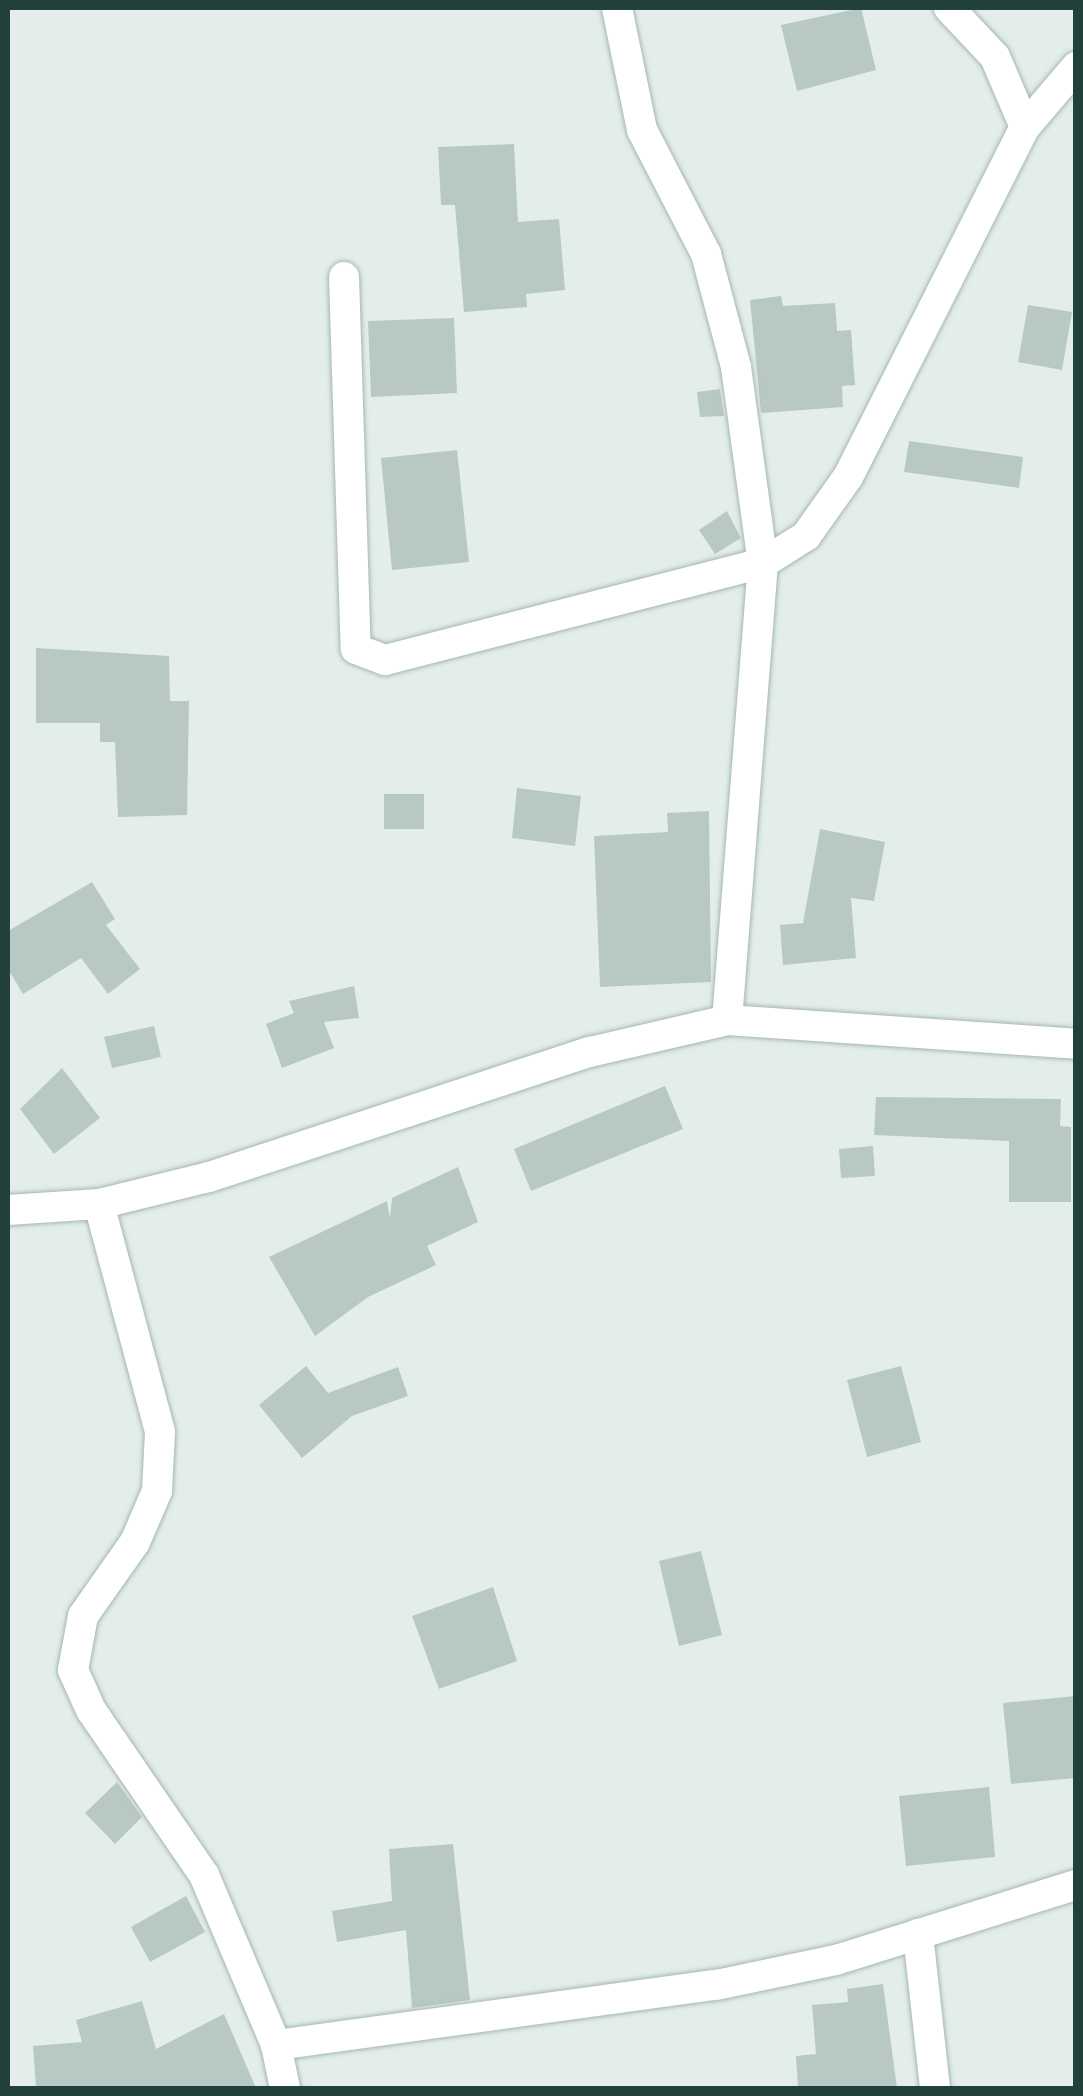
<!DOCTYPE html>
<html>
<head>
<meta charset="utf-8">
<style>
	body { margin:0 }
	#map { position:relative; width:1083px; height:2096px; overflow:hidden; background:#e3eeea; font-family:"Exo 2",sans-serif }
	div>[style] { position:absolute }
	.building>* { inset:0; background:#b8c9c3 }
	.roads { filter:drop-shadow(0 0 2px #a5b7b2) drop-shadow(0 0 2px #a5b7b2) }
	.minor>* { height:30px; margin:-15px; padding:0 15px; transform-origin:15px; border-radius:15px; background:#fff }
	.tertiary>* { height:30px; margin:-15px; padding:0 15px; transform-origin:15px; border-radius:15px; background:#fff }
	span { translate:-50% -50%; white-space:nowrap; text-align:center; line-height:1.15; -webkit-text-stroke:8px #f4faf8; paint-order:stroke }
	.frame { position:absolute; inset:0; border:10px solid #22413a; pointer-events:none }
</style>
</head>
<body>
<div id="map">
	<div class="building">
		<i style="clip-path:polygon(861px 8px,876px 70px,797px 91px,781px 25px)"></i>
		<i style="clip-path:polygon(514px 144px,518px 222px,559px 219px,565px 290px,526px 294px,527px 307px,464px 312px,455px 205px,441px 205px,438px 147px)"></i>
		<i style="clip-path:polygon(781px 296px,783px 306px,835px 303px,837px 331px,851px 330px,855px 385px,842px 386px,843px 407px,761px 413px,750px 300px)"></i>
		<i style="clip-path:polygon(1028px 305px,1072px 312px,1062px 370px,1018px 362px)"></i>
		<i style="clip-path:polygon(454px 318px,457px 393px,371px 397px,368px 321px)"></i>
		<i style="clip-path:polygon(720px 389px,724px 416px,700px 417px,697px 392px)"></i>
		<i style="clip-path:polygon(909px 441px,1023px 457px,1019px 488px,904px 472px)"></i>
		<i style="clip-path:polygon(457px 450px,469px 562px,392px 570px,381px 458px)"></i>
		<i style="clip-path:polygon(727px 511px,741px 538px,715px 554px,699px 530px)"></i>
		<i style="clip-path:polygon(36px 648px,169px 656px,170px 701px,189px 701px,187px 815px,118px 817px,115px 742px,100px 742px,100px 723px,36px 723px)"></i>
		<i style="clip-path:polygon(517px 788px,581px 796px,575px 846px,512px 838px)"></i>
		<i style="clip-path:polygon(384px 794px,424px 794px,424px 829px,384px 829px)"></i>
		<i style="clip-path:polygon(709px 811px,711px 982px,600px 987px,594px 836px,668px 832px,667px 813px)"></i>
		<i style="clip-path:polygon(820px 829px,885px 842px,874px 901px,851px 898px,856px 958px,783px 965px,780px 925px,803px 923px)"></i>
		<i style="clip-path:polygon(92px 882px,115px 919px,106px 925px,140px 969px,108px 994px,81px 958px,23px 994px,8px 969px,8px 931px)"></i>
		<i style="clip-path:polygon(354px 986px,359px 1018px,324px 1022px,334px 1048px,282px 1068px,266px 1024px,294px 1013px,289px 1001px)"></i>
		<i style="clip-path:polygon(154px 1026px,161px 1057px,112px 1068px,104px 1037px)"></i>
		<i style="clip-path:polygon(62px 1068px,100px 1118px,54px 1154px,20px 1109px)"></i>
		<i style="clip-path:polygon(665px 1086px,683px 1129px,531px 1191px,514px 1149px)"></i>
		<i style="clip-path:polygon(876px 1097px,1061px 1099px,1060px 1126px,1071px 1127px,1071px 1202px,1009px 1202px,1009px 1141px,874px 1135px)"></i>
		<i style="clip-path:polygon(873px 1146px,875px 1176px,841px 1178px,839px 1149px)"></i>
		<i style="clip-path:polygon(458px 1167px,478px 1222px,427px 1246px,436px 1265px,368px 1297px,315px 1336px,269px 1257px,387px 1201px,390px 1218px,392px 1198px)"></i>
		<i style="clip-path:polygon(306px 1366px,328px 1393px,398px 1367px,408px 1396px,352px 1416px,302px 1458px,259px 1405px)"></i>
		<i style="clip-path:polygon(901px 1366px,921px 1442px,867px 1457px,847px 1380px)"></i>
		<i style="clip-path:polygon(701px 1551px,722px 1635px,679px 1646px,659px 1561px)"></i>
		<i style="clip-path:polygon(493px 1587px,517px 1661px,439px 1689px,412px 1616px)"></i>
		<i style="clip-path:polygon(1076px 1696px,1076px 1778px,1011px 1784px,1003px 1703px)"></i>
		<i style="clip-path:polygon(117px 1782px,142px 1817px,115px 1844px,85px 1813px)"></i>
		<i style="clip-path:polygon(989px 1787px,995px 1857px,906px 1866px,899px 1796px)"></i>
		<i style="clip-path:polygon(453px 1844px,470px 2000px,412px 2008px,406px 1930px,337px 1942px,332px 1911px,392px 1901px,389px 1849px)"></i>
		<i style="clip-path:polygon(186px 1896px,205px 1932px,150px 1962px,131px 1927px)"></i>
		<i style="clip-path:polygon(883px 1984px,897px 2088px,798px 2088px,796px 2056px,816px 2054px,812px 2005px,848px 2002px,847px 1989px)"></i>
		<i style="clip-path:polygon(142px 2001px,156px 2049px,224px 2014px,256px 2088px,36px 2088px,33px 2046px,82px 2042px,76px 2020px)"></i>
	</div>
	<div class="roads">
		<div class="minor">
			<i style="left:617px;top:8px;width:125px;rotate:78.4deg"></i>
			<i style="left:642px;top:130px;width:140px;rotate:62.7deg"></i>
			<i style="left:706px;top:254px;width:117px;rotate:75.1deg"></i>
			<i style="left:736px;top:367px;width:198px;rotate:82.2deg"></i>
			<i style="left:763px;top:563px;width:458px;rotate:94.5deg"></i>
			<i style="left:949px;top:8px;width:67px;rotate:46.8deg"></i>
			<i style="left:995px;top:57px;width:76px;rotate:66.8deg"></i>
			<i style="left:344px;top:277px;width:372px;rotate:88.2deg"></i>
			<i style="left:356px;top:649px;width:31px;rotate:21deg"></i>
			<i style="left:385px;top:660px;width:390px;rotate:-14.4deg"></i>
			<i style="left:763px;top:563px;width:51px;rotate:-32.1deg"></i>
			<i style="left:806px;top:536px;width:72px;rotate:-54.6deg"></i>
			<i style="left:848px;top:477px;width:392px;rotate:-63.2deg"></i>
			<i style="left:1025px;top:127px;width:79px;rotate:-49.6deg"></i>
			<i style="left:99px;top:1204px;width:236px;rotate:75deg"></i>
			<i style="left:160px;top:1432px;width:59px;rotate:92.9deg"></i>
			<i style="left:157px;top:1491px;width:56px;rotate:113.3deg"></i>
			<i style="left:135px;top:1542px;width:90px;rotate:125.1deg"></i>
			<i style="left:83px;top:1616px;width:55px;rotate:100.5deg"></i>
			<i style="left:73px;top:1670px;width:44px;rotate:65.8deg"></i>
			<i style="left:91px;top:1710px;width:200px;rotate:55.6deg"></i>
			<i style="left:204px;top:1875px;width:185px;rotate:67deg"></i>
			<i style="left:276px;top:2045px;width:44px;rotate:78.2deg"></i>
			<i style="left:918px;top:1934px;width:155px;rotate:83.7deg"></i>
			<i style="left:276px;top:2045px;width:444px;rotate:-7.8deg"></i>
			<i style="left:716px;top:1985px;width:123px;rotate:-11.8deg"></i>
			<i style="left:836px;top:1960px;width:251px;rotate:-17.4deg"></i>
		</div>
		<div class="tertiary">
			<i style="left:8px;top:1210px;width:91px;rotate:-3.8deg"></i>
			<i style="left:99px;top:1204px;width:113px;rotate:-13.8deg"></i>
			<i style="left:209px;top:1177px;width:401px;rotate:-18.2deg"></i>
			<i style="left:590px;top:1052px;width:141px;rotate:-13.1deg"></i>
			<i style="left:727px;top:1020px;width:350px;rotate:3.9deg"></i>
		</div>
	</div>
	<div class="frame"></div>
</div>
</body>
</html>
